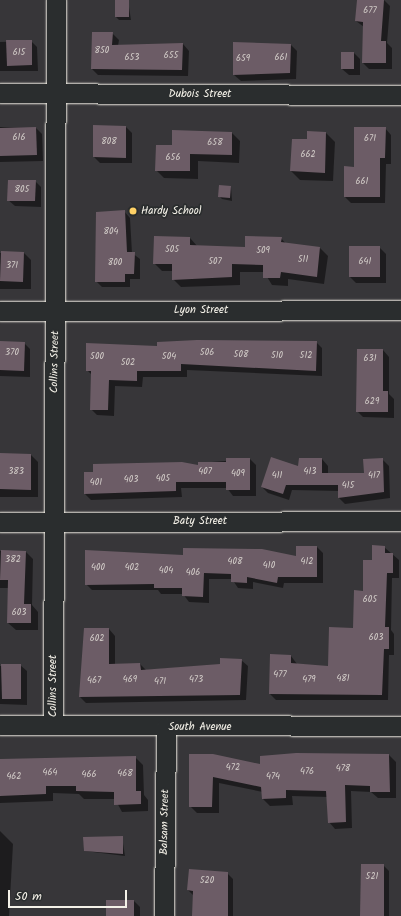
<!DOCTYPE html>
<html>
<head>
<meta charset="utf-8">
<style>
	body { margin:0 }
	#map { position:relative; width:401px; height:916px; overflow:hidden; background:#373639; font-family:Kalam,sans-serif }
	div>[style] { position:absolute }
	.shadow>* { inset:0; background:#0007 }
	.building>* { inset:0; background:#6c5c66 }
	.roads { filter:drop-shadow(0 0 1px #f4f1e8) drop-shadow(0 0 1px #f4f1e8) }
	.minor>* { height:19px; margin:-9.5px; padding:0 9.5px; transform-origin:9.5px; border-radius:9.5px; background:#2a2d2e }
	.dots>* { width:11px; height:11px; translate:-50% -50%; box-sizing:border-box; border:2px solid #2a2d2e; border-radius:50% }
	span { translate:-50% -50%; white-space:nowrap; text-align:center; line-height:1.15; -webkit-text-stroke:3.5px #2a2d2e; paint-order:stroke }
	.number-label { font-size:9px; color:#d2ccc8 }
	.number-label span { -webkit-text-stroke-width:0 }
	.street-label { font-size:11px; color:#f4f1e8 }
	.poi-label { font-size:11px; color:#f4f1e8 }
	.left { translate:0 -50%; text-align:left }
	.scale { position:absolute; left:8px; top:890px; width:119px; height:18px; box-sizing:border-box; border:2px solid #f4f1e8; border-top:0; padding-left:5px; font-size:12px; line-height:14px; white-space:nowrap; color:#f4f1e8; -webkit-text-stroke:3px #2a2d2e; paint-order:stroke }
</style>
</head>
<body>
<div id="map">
	<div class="shadow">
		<i style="clip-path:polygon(358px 0,384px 0,390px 6px,387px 43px,392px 48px,392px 69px,369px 69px,363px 63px,364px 27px,356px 21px)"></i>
		<i style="clip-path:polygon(128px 1px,131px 20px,119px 20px,116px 17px)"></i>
		<i style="clip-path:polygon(93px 33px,112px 33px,119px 40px,118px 46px,183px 44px,189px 51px,188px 76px,98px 75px,92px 69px)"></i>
		<i style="clip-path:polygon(31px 41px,37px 47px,38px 71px,0 71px,0 42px)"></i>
		<i style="clip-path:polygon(234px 43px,291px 45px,297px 51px,296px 79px,241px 81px,234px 75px)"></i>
		<i style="clip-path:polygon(354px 53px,360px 59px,360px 75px,349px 75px,342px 69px)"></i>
		<i style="clip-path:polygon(0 127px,36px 128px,42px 134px,43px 161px,0 162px)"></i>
		<i style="clip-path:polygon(126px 127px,132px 133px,132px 163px,100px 163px,94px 157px)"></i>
		<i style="clip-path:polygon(385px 128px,391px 135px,391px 164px,386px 164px,385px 203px,351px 203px,345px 197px)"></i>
		<i style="clip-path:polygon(232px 133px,240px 141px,239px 163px,198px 161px,198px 179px,164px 178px,156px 170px,173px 146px)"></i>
		<i style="clip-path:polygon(326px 133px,335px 142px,333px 181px,300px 180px,291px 171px)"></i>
		<i style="clip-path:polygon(35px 181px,41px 187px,41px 207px,15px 206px,8px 200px)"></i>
		<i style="clip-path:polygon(231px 187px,232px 201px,222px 199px,219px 196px)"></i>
		<i style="clip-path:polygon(124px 211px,130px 218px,132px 253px,140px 259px,140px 279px,130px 279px,130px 287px,102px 287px,96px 281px)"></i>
		<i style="clip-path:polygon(190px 238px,198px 247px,246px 248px,281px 238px,286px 244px,320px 248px,328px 256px,324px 284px,288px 279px,288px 286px,272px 285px,264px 272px,240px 272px,240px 285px,181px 287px,173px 279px,173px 271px,162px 271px,154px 263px)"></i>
		<i style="clip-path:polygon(379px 247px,386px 254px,386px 283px,356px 283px,350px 277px)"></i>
		<i style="clip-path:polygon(0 253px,24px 253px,31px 260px,31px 289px,0 289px)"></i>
		<i style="clip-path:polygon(0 342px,24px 343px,30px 349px,30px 377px,0 376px)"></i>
		<i style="clip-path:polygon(316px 342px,322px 348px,322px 376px,187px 370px,187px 377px,143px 377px,142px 387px,115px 386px,114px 416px,97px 415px,91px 409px,92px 375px,87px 370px,158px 347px)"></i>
		<i style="clip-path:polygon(358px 350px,383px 350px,389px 357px,389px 394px,394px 399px,394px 418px,363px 417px,357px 411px)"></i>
		<i style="clip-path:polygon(31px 455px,38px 462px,38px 497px,0 497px,0 456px)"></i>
		<i style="clip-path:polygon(250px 459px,256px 465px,256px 496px,233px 496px,227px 488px,181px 488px,182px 497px,91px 500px,85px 494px,199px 466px,199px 463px)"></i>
		<i style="clip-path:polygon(322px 459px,328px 466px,328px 474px,365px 474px,382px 459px,389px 466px,390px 498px,345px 504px,339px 498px,339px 491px,292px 490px,289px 500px,268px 493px,262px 487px)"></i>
		<i style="clip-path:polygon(317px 547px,323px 553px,323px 583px,284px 583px,283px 588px,253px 582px,253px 589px,238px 588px,232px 579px,209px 579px,209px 603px,189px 602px,183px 594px,161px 594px,158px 590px,92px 590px,86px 584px,184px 556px,297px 557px)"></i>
		<i style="clip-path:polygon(384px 547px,399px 560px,399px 578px,392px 578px,391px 630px,394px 634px,394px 655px,389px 655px,388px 700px,276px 700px,270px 694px,271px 655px,291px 656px,297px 664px,329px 667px,354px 630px,373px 561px)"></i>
		<i style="clip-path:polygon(0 551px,26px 552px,33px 559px,32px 605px,38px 612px,38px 630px,16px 630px,8px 623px,9px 588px,0 588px)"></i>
		<i style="clip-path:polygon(85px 629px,109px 629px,115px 636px,115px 665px,140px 664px,146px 670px,220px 665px,241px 660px,248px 666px,246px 700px,86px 703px,80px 697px)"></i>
		<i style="clip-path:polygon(20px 665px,27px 671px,27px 705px,0 704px,0 666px)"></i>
		<i style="clip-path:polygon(296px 754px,389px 755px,396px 762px,396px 798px,378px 798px,371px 792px,351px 791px,352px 828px,335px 829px,329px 822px,328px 797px,292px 796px,293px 805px,270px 806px,263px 799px,263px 792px,219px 783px,219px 813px,197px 813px,190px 806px,190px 755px,261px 766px)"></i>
		<i style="clip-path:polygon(135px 757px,143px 765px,144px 795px,148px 800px,148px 811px,122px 812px,115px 799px,84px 799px,79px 794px,53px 793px,53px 801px,0 803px,0 762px)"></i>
		<i style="clip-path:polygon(0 831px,13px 844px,9px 916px,0 916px)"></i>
		<i style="clip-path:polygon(122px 837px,125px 856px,85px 851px)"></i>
		<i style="clip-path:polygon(383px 865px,389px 871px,389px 916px,362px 916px)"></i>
		<i style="clip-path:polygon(227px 873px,233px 879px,233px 916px,193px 916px,194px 896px,188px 890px)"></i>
		<i style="clip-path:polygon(134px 901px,140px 907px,140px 916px,107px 916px)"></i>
	</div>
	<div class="building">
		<i style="clip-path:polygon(115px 0,129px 0,129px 17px,115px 17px)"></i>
		<i style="clip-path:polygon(357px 0,384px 0,381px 41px,386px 41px,386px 63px,362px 63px,363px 22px,355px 21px)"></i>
		<i style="clip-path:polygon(92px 32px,113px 32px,112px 45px,183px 43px,182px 70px,91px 69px)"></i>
		<i style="clip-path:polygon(6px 40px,32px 40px,32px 65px,7px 66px)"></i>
		<i style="clip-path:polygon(233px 42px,291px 44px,290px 73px,233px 75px)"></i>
		<i style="clip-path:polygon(341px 52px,354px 52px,354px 69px,341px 69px)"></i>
		<i style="clip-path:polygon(93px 125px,126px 126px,126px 158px,93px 157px)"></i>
		<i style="clip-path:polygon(36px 127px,37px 155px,0 156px,0 128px)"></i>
		<i style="clip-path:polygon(354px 127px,386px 127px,385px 158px,380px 158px,380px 197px,344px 197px,344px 166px,354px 167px)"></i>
		<i style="clip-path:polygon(172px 130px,232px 132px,232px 155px,190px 154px,190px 171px,155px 171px,156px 145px,172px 145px)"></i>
		<i style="clip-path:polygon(307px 131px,326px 132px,325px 173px,290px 171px,292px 139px,307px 139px)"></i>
		<i style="clip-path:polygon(8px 180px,36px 180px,35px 201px,7px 201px)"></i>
		<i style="clip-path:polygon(219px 185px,231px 186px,230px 198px,218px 197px)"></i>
		<i style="clip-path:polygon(125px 210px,127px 252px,135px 252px,134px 274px,125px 274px,125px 282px,95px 282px,96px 212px)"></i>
		<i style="clip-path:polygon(154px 236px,190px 237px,190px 245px,245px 247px,245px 236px,282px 237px,281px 242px,320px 247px,317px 277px,281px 272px,280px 278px,263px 278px,263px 265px,232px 264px,232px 277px,172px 280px,172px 264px,153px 264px)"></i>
		<i style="clip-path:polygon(349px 246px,380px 246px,380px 277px,349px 277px)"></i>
		<i style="clip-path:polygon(1px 251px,24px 252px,23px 282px,0 281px)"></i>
		<i style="clip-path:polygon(197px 340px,317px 341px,316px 371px,181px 364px,181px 371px,137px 371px,137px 381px,109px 380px,108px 410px,90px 410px,91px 371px,86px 371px,86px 343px,157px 346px,157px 342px)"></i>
		<i style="clip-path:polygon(0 341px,25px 342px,24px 371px,0 370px)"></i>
		<i style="clip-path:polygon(357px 349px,383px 349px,383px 391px,388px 391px,388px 412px,356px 412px)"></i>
		<i style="clip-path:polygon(0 453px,31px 454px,31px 490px,0 489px)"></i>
		<i style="clip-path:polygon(271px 457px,298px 466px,299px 458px,322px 458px,322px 473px,364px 473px,363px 459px,383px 458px,384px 492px,338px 498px,338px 485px,286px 485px,283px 494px,261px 487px)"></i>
		<i style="clip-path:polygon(226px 458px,250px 458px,250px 490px,226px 490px,226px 482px,176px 482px,176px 491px,84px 494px,84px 472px,93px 472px,93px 464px,182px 462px,198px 465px,198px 462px,226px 462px)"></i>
		<i style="clip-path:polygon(372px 545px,385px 546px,385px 553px,393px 553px,393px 573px,387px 573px,385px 627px,389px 627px,389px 649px,384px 649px,382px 695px,269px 694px,270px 654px,291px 655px,291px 663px,328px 666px,329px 627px,353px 628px,354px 590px,363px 591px,363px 560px,372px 560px)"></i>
		<i style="clip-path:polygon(296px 546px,317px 546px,317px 577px,278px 577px,277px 583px,247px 577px,247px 583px,231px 582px,231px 574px,204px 573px,203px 597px,182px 596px,182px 588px,154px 588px,154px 584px,85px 585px,85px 550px,183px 555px,183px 548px,262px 549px,296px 556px)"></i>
		<i style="clip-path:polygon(1px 550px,26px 551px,24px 604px,31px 604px,31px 623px,7px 623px,8px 580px,0 580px)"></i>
		<i style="clip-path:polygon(84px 628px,109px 628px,109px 664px,140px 663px,141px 670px,220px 664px,220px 658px,242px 659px,240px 695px,79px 697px)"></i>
		<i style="clip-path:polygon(1px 664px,21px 664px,21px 699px,2px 699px)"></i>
		<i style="clip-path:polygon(296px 753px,389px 754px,390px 792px,370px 792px,370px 786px,345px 785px,346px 822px,328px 823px,326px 791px,286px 790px,286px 798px,262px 799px,261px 787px,213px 777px,212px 807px,189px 807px,189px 754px,213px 754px,260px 764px,260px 756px)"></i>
		<i style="clip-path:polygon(136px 756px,136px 791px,141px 791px,141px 804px,114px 805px,114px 792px,76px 791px,76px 786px,46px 786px,46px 794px,0 796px,0 759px)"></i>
		<i style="clip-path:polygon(123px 836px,123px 854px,84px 851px,83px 837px)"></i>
		<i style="clip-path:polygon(361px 864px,384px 864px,384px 916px,360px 916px)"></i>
		<i style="clip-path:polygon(189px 869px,228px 872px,228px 916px,192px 916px,193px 891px,187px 890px)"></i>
		<i style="clip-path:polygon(106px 900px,134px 900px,134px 916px,106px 916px)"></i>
	</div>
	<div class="roads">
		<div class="minor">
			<i style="left:0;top:93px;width:401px;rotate:0.3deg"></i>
			<i style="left:0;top:311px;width:401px;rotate:-0.1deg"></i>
			<i style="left:0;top:522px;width:401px;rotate:-0.1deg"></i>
			<i style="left:53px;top:724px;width:724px;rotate:-89.76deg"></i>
			<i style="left:0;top:725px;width:401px;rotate:0.1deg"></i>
			<i style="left:164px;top:916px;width:189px;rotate:-89.4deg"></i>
		</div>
	</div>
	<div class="dots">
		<i style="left:133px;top:211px;background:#ffd166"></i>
	</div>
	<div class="number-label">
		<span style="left:370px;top:11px">677</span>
		<span style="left:102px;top:51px">850</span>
		<span style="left:19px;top:53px">615</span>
		<span style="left:171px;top:56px">655</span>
		<span style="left:132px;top:58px">653</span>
		<span style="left:281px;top:58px">661</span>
		<span style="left:243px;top:59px">659</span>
		<span style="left:19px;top:138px">616</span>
		<span style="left:370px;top:139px">671</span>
		<span style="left:109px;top:142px">808</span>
		<span style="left:215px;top:143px">658</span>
		<span style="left:308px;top:155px">662</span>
		<span style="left:173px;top:158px">656</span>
		<span style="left:362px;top:182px">661</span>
		<span style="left:22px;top:190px">805</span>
		<span style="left:111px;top:232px">804</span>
		<span style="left:172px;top:250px">505</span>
		<span style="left:263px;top:251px">509</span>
		<span style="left:303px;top:260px">511</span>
		<span style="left:215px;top:262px">507</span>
		<span style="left:365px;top:262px">641</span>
		<span style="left:115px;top:263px">800</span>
		<span style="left:12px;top:266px">371</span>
		<span style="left:12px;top:353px">370</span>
		<span style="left:207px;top:353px">506</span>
		<span style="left:241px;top:355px">508</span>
		<span style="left:277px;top:356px">510</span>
		<span style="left:306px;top:356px">512</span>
		<span style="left:97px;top:357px">500</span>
		<span style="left:169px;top:357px">504</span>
		<span style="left:370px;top:359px">631</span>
		<span style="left:128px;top:363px">502</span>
		<span style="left:372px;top:402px">629</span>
		<span style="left:16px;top:472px">383</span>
		<span style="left:205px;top:472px">407</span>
		<span style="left:310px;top:472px">413</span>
		<span style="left:238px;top:474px">409</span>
		<span style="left:277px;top:476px">411</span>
		<span style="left:374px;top:476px">417</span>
		<span style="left:163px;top:479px">405</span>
		<span style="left:131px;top:480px">403</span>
		<span style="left:96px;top:483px">401</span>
		<span style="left:348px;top:486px">415</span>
		<span style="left:13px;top:560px">382</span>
		<span style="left:235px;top:562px">408</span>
		<span style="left:307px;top:562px">412</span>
		<span style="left:269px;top:566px">410</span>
		<span style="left:98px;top:568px">400</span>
		<span style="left:132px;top:568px">402</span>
		<span style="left:166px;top:571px">404</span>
		<span style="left:193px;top:573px">406</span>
		<span style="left:370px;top:600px">605</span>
		<span style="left:19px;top:613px">603</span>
		<span style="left:376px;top:638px">603</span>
		<span style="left:97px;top:639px">602</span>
		<span style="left:280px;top:675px">477</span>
		<span style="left:343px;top:679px">481</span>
		<span style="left:130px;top:680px">469</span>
		<span style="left:196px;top:680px">473</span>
		<span style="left:309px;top:680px">479</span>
		<span style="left:94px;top:681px">467</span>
		<span style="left:160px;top:682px">471</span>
		<span style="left:233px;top:768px">472</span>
		<span style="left:343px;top:769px">478</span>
		<span style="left:307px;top:772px">476</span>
		<span style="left:50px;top:773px">464</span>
		<span style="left:125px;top:774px">468</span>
		<span style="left:89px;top:775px">466</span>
		<span style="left:14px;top:777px">462</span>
		<span style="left:273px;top:777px">474</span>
		<span style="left:372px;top:877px">521</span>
		<span style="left:207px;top:881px">520</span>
	</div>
	<div class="street-label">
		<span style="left:200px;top:94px">Dubois Street</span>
		<span style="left:201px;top:310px">Lyon Street</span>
		<span style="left:55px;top:362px;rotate:-89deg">Collins Street</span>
		<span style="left:200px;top:521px">Baty Street</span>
		<span style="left:53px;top:686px;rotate:-90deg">Collins Street</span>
		<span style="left:200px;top:727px">South Avenue</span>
		<span style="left:165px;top:822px;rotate:-89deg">Balsam Street</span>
	</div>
	<div class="poi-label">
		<span class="left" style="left:141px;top:211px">Hardy School</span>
	</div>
	<div class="scale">50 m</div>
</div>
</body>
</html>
